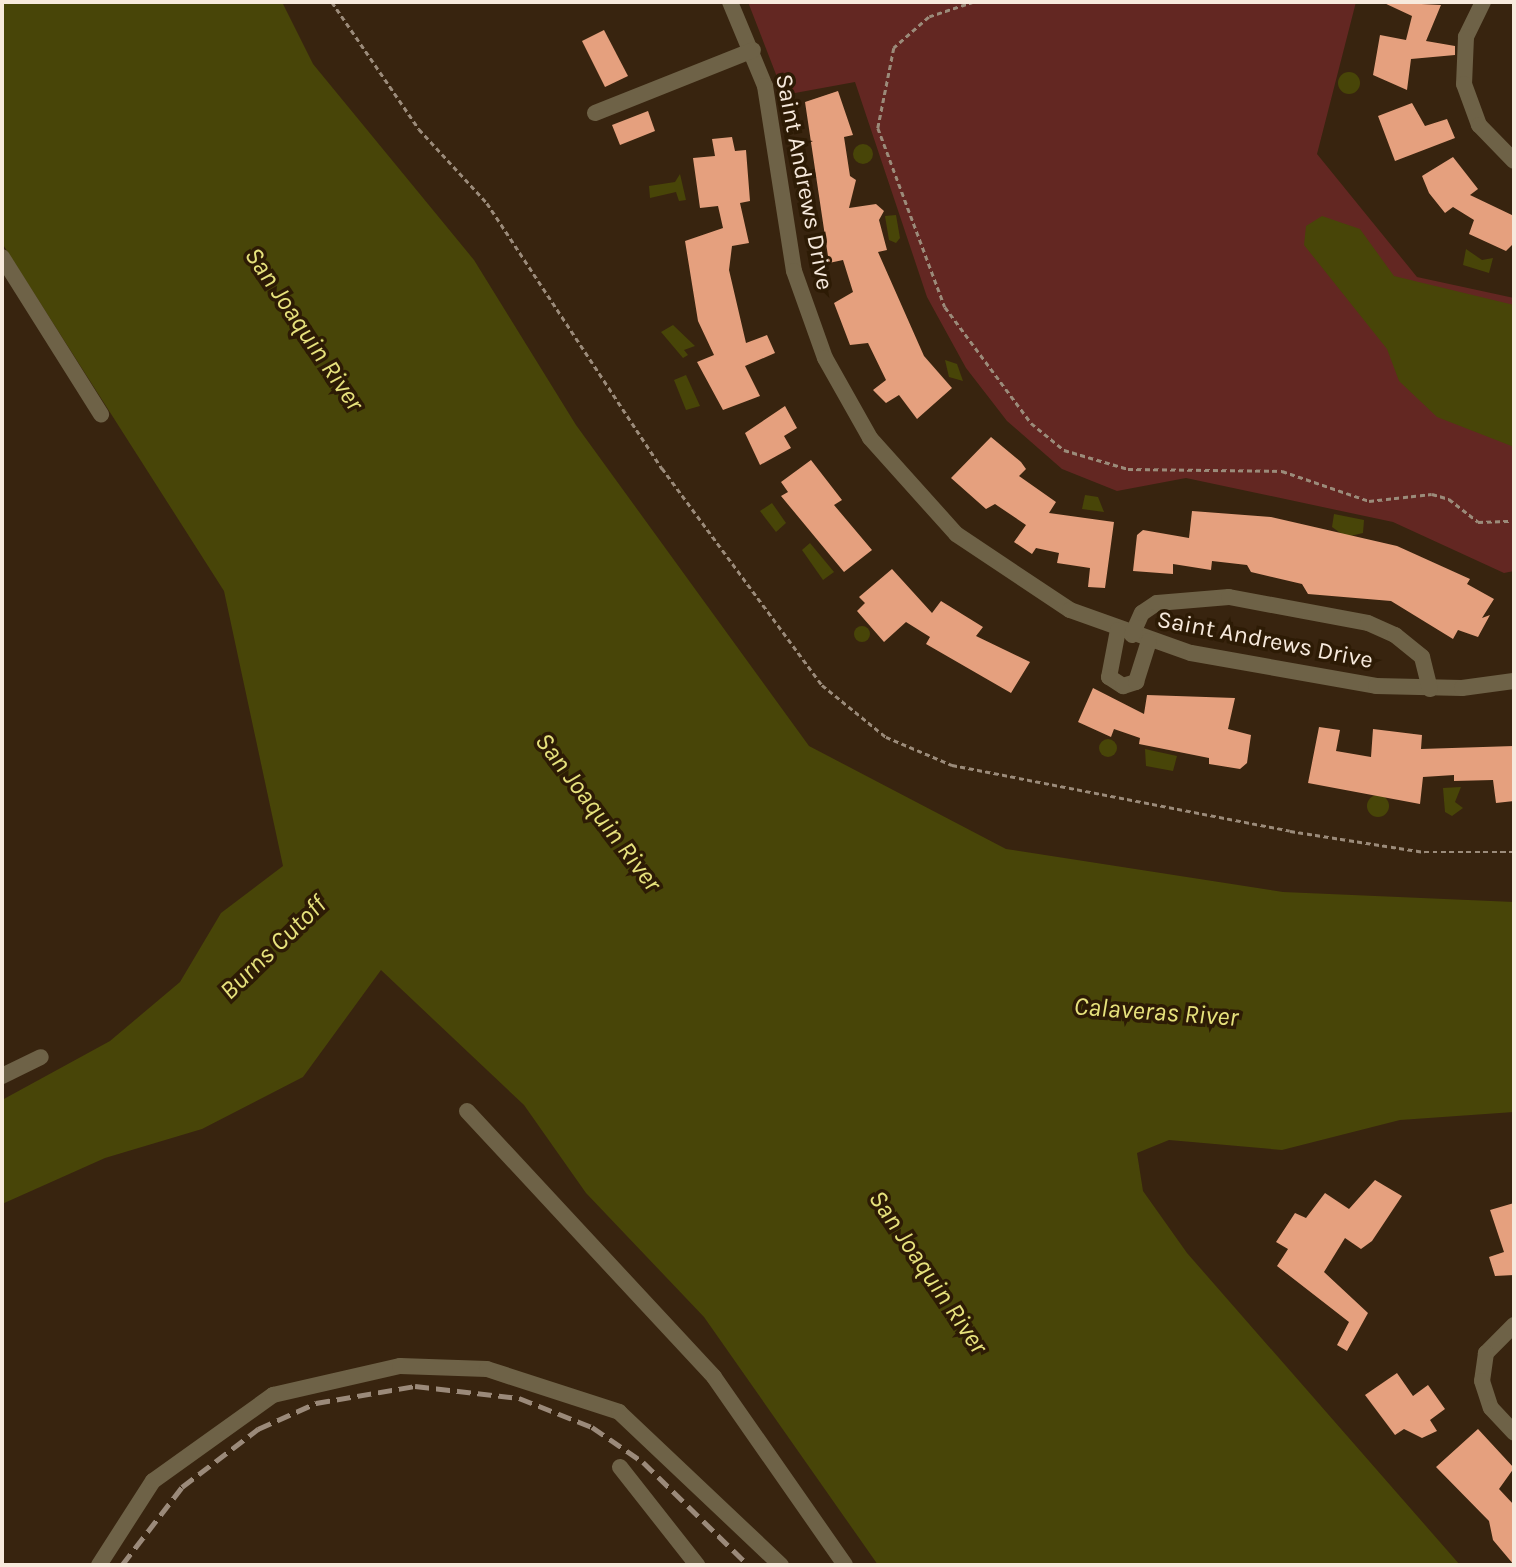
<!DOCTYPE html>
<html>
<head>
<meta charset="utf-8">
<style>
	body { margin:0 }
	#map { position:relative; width:1516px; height:1567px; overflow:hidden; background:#38240f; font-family:Karla,sans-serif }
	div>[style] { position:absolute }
	.green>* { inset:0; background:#632722 }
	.water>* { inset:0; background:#484508 }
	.round { border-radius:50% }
	.building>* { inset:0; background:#e5a07e }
	.path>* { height:2.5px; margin-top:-1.25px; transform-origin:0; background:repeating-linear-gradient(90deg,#9b8b7a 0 5px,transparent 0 8.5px) }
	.minor>* { height:16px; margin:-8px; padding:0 8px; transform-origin:8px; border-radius:8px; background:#6e6247 }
	.rail>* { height:5px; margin-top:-2.5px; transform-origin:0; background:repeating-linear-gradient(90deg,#9b8a7a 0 14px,transparent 0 21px) }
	span { translate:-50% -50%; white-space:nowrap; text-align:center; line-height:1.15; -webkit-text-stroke:7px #2d1b05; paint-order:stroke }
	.street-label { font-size:24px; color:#f7eadd }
	.water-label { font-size:26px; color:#e7e27c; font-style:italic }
	.frame { position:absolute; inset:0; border:4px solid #f7eadd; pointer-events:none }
</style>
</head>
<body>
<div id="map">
	<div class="green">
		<i style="clip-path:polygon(748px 2px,1356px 2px,1317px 154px,1417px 277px,1514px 298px,1514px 571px,1504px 573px,1393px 522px,1186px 478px,1117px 491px,1062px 469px,1007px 421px,966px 368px,927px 297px,855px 82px,784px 95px)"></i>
	</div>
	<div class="water">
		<i style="clip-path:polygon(2px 2px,282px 2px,313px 64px,474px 260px,576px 425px,809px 746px,1006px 849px,1283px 892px,1514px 902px,1514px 1112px,1400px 1120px,1282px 1150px,1169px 1140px,1137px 1153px,1143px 1191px,1187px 1253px,1460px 1565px,878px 1565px,704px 1317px,586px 1193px,524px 1105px,381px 970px,303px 1077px,202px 1129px,105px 1158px,2px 1204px,2px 1100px,110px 1041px,180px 982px,221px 913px,283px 866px,224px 591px,2px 243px)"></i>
		<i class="round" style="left:1338px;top:72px;width:22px;height:22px"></i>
		<i class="round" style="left:853px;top:144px;width:20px;height:20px"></i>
		<i style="clip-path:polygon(680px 174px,686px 200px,679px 201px,676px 192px,650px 198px,649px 186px,675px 182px)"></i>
		<i style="clip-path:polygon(896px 215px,900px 238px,896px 243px,889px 240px,885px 216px)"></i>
		<i style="clip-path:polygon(1322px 216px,1360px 229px,1394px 276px,1514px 305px,1514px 447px,1437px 417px,1399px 381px,1387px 349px,1304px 245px,1306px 226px)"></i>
		<i style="clip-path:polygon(1466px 249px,1482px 260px,1493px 258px,1489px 273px,1463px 265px)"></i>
		<i style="clip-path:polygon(673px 325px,695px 346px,684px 350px,688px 355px,683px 358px,661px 332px)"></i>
		<i style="clip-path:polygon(945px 360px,957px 364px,963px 381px,949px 377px)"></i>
		<i style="clip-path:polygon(686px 375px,700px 406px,686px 410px,674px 380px)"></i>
		<i style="clip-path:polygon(1085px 495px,1098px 497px,1104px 512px,1082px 509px)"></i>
		<i style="clip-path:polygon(772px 503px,786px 523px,776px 532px,760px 511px)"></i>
		<i style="clip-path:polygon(1334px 514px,1364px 520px,1363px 533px,1346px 537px,1332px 527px)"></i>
		<i style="clip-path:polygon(810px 543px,834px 572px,823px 580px,802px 550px)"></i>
		<i class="round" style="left:854px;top:626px;width:16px;height:16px"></i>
		<i class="round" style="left:1099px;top:739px;width:18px;height:18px"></i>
		<i style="clip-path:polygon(1145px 749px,1177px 756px,1173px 771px,1146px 766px)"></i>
		<i style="clip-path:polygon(1461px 787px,1455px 802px,1463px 808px,1452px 816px,1445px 812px,1443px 788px)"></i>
		<i class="round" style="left:1367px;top:795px;width:22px;height:22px"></i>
	</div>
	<div class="building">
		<i style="clip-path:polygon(1382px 2px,1441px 5px,1426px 41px,1455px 46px,1455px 55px,1411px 59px,1407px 90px,1373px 75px,1380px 35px,1406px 40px,1412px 16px)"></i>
		<i style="clip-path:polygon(604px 30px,628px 76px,605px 87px,582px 41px)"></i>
		<i style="clip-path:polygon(838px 91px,853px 135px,844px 137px,850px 176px,856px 180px,849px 208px,876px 204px,884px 211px,879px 220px,887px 250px,878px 252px,924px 356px,952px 388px,917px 419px,899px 395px,886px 403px,873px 390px,886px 380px,868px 343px,850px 345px,834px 303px,853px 292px,843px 260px,829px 263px,805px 102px)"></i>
		<i style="clip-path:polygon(1412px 103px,1425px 126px,1447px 119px,1455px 138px,1395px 161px,1378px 116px)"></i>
		<i style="clip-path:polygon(648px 111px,655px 131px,620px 145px,612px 125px)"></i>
		<i style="clip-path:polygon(732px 137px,735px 151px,746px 150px,750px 201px,740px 203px,749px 243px,732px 246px,729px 270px,746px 343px,767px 335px,775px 353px,745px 366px,760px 396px,723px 410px,697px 362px,714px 355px,698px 321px,685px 241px,723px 228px,718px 206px,700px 208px,693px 158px,715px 156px,712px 139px)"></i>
		<i style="clip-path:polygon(1453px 157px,1478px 189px,1470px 195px,1514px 216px,1514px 243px,1506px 251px,1469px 234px,1474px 220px,1453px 207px,1445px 213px,1429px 193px,1422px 176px)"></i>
		<i style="clip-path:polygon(785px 406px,797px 428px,784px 436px,791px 448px,760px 465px,745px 433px)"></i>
		<i style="clip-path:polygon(991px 437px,1021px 462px,1026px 469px,1019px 476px,1056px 502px,1049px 513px,1114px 522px,1105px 588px,1088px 587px,1090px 568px,1057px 563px,1059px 553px,1036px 548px,1032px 554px,1014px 542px,1026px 525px,995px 504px,986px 509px,951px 478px)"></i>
		<i style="clip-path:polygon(811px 460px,842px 500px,834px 505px,872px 550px,844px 572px,781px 496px,788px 492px,781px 482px)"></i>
		<i style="clip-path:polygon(1192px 511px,1271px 517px,1397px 546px,1470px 579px,1467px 584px,1494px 599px,1482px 618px,1490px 615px,1478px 637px,1458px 630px,1453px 639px,1391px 601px,1308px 594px,1302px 584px,1251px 572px,1247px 565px,1212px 561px,1211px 570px,1173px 564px,1173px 574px,1133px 571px,1137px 535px,1143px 530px,1189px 538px)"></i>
		<i style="clip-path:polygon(892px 569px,932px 613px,941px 601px,983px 627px,976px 636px,1030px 662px,1011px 693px,926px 644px,930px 637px,906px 622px,884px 642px,857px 611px,865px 603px,859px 597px)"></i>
		<i style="clip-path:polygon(1093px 688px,1144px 714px,1147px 695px,1235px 698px,1228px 729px,1251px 735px,1247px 763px,1240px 769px,1209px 764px,1209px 758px,1139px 744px,1140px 738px,1114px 729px,1111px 737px,1078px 722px)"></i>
		<i style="clip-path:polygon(1319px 727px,1340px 730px,1336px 751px,1371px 757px,1373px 729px,1422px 735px,1421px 749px,1514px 746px,1514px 801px,1496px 803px,1493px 780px,1454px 781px,1454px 775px,1423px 777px,1420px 804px,1308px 783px)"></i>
		<i style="clip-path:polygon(1375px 1180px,1402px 1196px,1372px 1241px,1361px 1249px,1345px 1238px,1324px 1272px,1368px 1313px,1347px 1351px,1337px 1345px,1349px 1322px,1277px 1266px,1288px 1249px,1276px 1242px,1295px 1213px,1306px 1218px,1325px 1193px,1349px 1209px)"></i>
		<i style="clip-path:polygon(1514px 1203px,1514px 1275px,1495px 1276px,1489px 1257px,1504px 1252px,1490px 1210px)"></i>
		<i style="clip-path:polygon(1397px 1373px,1413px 1396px,1428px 1385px,1445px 1409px,1430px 1420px,1437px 1431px,1422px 1438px,1404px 1429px,1395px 1435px,1365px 1395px)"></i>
		<i style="clip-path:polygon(1478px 1429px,1514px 1468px,1499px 1489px,1514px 1505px,1514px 1565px,1493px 1540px,1489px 1521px,1436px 1467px)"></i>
	</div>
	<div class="path">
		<i style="left:332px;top:2px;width:154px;rotate:55.6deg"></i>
		<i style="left:419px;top:129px;width:100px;rotate:47.4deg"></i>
		<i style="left:487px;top:203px;width:318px;rotate:56.6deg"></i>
		<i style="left:662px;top:468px;width:270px;rotate:53.6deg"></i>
		<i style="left:822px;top:685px;width:82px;rotate:39.1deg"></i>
		<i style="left:886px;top:737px;width:72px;rotate:23deg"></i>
		<i style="left:952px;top:765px;width:344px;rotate:11deg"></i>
		<i style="left:1290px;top:831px;width:136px;rotate:8.9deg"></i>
		<i style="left:1424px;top:852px;width:90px"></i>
		<i style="left:974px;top:2px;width:47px;rotate:161.6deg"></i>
		<i style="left:929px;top:17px;width:47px;rotate:138.5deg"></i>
		<i style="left:894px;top:48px;width:82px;rotate:101.3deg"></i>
		<i style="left:878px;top:128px;width:191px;rotate:69.5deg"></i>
		<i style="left:945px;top:307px;width:144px;rotate:53.4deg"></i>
		<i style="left:1031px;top:423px;width:43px;rotate:39.3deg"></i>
		<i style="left:1064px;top:450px;width:67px;rotate:16.5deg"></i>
		<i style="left:1128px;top:469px;width:154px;rotate:0.7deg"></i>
		<i style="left:1282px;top:471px;width:92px;rotate:19deg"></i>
		<i style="left:1369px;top:501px;width:63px;rotate:-6.3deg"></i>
		<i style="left:1432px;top:494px;width:18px;rotate:16deg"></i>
		<i style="left:1449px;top:499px;width:37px;rotate:38deg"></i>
		<i style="left:1478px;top:522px;width:36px;rotate:-2deg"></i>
	</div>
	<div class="minor">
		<i style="left:730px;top:2px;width:91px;rotate:67.4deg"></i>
		<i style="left:765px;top:86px;width:187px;rotate:81.1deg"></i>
		<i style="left:794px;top:271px;width:92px;rotate:70.4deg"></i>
		<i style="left:825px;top:358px;width:92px;rotate:60.6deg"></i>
		<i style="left:870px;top:438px;width:129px;rotate:48.1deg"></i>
		<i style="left:956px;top:534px;width:137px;rotate:33.7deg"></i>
		<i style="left:1070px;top:610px;width:128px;rotate:19.6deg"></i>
		<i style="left:1191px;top:653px;width:188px;rotate:10.1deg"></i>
		<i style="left:1376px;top:686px;width:86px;rotate:1.3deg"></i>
		<i style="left:1462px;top:688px;width:52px;rotate:-7.7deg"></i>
		<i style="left:1483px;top:2px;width:39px;rotate:116deg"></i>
		<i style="left:1466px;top:37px;width:47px;rotate:92.4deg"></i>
		<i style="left:1464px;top:84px;width:44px;rotate:69.9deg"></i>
		<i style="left:1479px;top:125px;width:50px;rotate:45.8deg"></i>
		<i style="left:595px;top:113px;width:170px;rotate:-21.7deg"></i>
		<i style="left:2px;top:257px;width:186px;rotate:57.8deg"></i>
		<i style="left:1118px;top:630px;width:48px;rotate:100.8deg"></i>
		<i style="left:1109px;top:677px;width:17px;rotate:33deg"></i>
		<i style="left:1123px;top:686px;width:14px;rotate:-17deg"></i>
		<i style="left:1136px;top:682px;width:43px;rotate:-72.4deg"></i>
		<i style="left:1132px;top:635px;width:24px;rotate:-66deg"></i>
		<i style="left:1142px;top:613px;width:18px;rotate:-34deg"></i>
		<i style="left:1157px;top:603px;width:72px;rotate:-4.8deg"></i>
		<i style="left:1229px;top:597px;width:141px;rotate:10.6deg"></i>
		<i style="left:1368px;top:623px;width:30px;rotate:24deg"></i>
		<i style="left:1395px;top:635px;width:35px;rotate:39deg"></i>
		<i style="left:1422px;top:657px;width:33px;rotate:76deg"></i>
		<i style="left:2px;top:1076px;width:43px;rotate:-26deg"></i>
		<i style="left:467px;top:1111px;width:363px;rotate:47.1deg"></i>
		<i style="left:714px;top:1377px;width:229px;rotate:55.1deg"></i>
		<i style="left:1514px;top:1325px;width:40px;rotate:135deg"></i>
		<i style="left:1486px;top:1353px;width:28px;rotate:98deg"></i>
		<i style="left:1482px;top:1381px;width:28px;rotate:72deg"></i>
		<i style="left:1491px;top:1408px;width:34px;rotate:47deg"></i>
		<i style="left:620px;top:1467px;width:125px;rotate:51.8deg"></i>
		<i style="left:99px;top:1565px;width:100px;rotate:-57.3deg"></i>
		<i style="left:153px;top:1481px;width:148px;rotate:-35.6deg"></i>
		<i style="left:273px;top:1395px;width:130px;rotate:-12.9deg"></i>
		<i style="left:400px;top:1366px;width:87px;rotate:2deg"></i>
		<i style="left:487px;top:1369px;width:139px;rotate:18deg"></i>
		<i style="left:619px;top:1412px;width:223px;rotate:43.4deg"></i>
	</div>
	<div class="rail">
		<i style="left:122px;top:1565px;width:98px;rotate:-52.4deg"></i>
		<i style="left:182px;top:1487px;width:96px;rotate:-37.3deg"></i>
		<i style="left:258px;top:1429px;width:64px;rotate:-24.1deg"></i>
		<i style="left:316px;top:1403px;width:100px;rotate:-9.7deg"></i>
		<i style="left:415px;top:1386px;width:105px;rotate:6.6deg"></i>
		<i style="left:519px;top:1398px;width:79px;rotate:21.7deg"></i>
		<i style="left:592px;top:1427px;width:62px;rotate:34.5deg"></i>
		<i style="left:643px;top:1462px;width:147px;rotate:44.4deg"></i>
	</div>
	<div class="street-label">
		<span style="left:804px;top:182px;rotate:79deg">Saint Andrews Drive</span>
		<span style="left:1265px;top:640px;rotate:11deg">Saint Andrews Drive</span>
	</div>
	<div class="water-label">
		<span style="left:304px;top:329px;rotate:56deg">San Joaquin River</span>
		<span style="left:598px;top:812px;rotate:53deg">San Joaquin River</span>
		<span style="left:273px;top:948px;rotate:-44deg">Burns Cutoff</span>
		<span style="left:1156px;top:1012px;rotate:4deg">Calaveras River</span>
		<span style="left:928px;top:1272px;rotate:56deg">San Joaquin River</span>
	</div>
	<div class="frame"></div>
</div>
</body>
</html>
